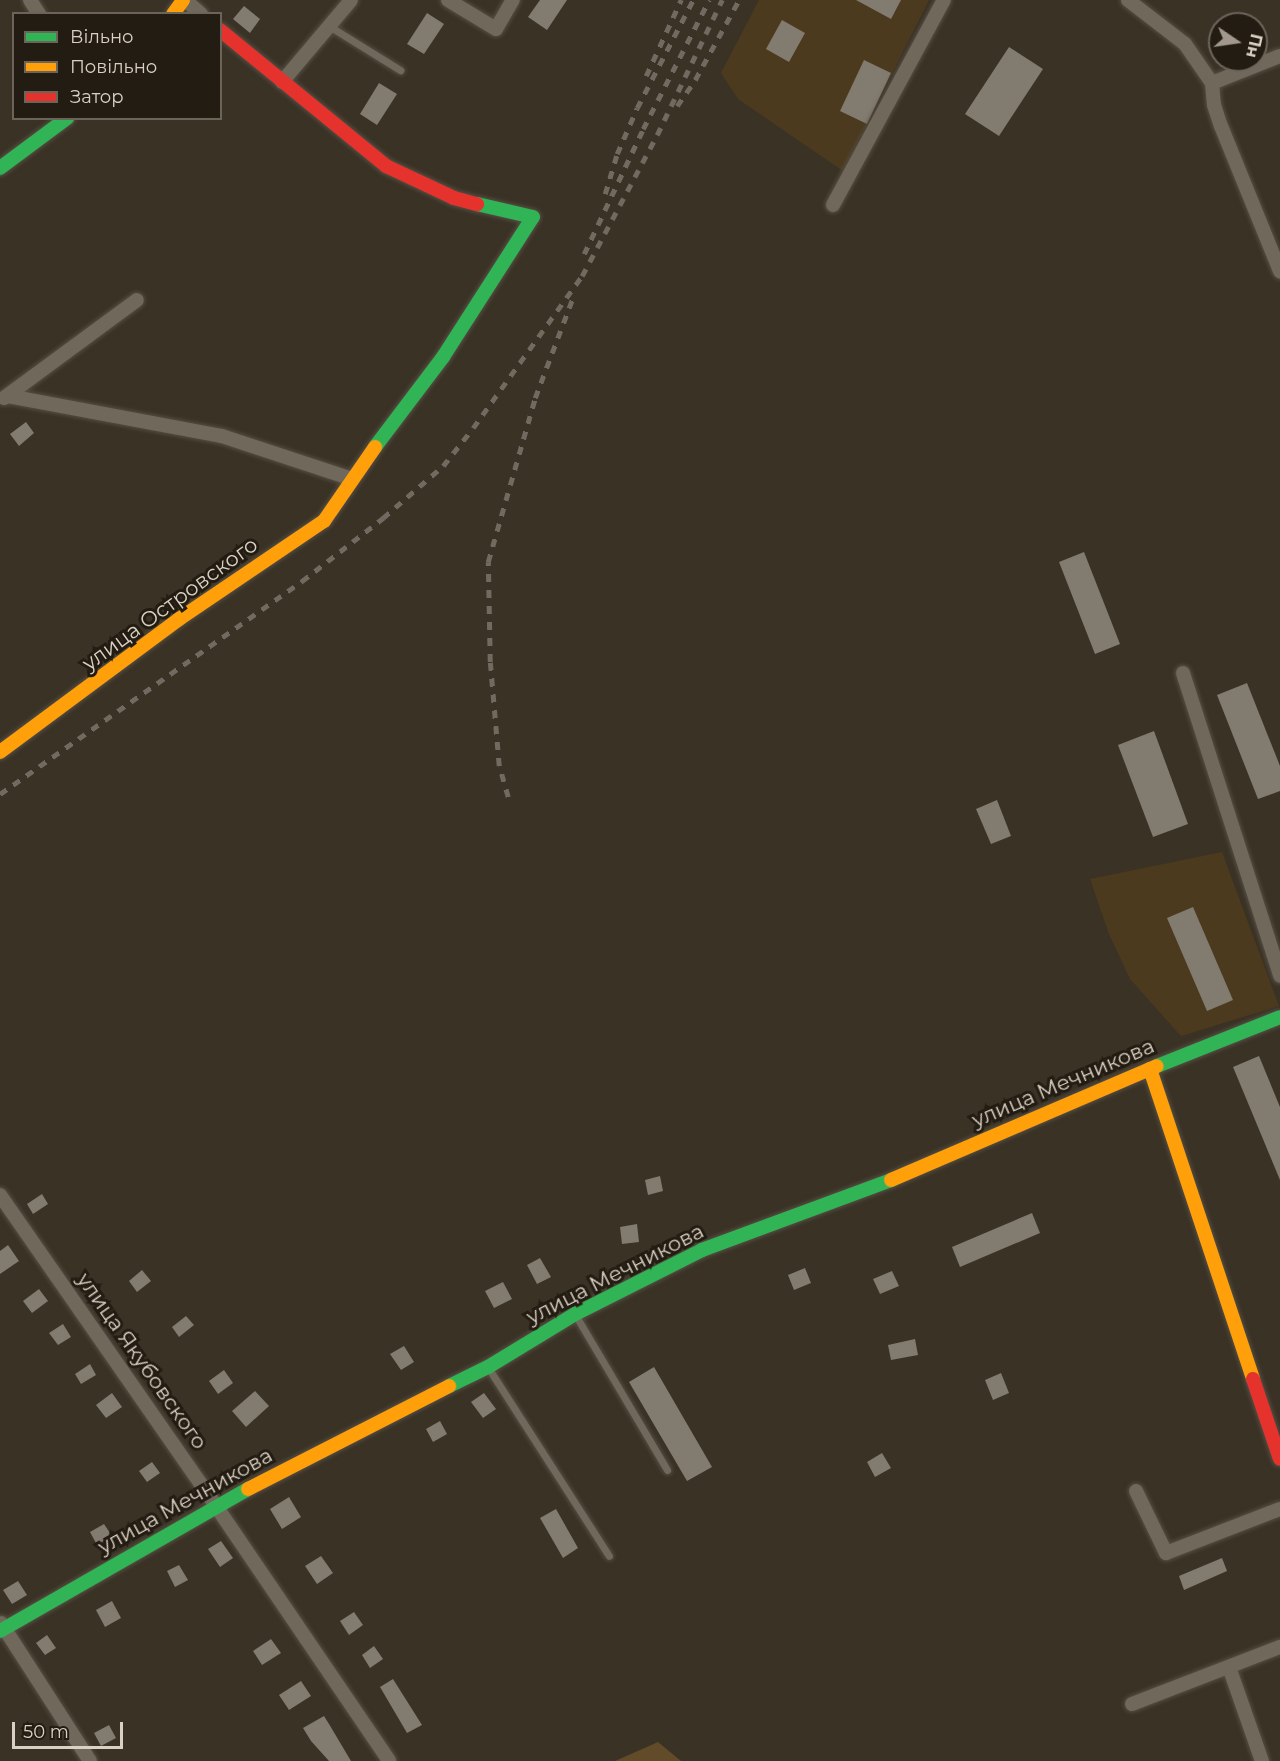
<!DOCTYPE html>
<html>
<head>
<meta charset="utf-8">
<style>
	body { margin:0 }
	#map { position:relative; width:1280px; height:1761px; overflow:hidden; background:#3a3225; font-family:Montserrat,sans-serif }
	div>[style] { position:absolute }
	.built>* { inset:0; background:#4c3a1f }
	.green>* { inset:0; background:#624b29 }
	.building>* { inset:0; background:#827b70 }
	.roads { filter:drop-shadow(0 0 2px #554e43) drop-shadow(0 0 2px #554e43) }
	.lane>* { height:7px; margin:-3.5px; padding:0 3.5px; transform-origin:3.5px; border-radius:3.5px; background:#71685c }
	.street>* { height:14px; margin:-7px; padding:0 7px; transform-origin:7px; border-radius:7px; background:#71685c }
	.fast>* { height:14px; margin:-7px; padding:0 7px; transform-origin:7px; border-radius:7px; background:#30b455 }
	.slow>* { height:14px; margin:-7px; padding:0 7px; transform-origin:7px; border-radius:7px; background:#ff9f0a }
	.jam>* { height:14px; margin:-7px; padding:0 7px; transform-origin:7px; border-radius:7px; background:#e5322d }
	.rail>* { height:4.5px; margin-top:-2.25px; transform-origin:0; background:repeating-linear-gradient(90deg,#716a60 0 8px,transparent 0 16px) }
	span { translate:-50% -50%; white-space:nowrap; text-align:center; line-height:1.15; -webkit-text-stroke:6px #231c12; paint-order:stroke }
	.street-label { font-size:21px; color:#dad1c3 }
	.legend { position:absolute; left:12px; top:12px; width:210px; height:108px; box-sizing:border-box; background:#231c12; border:2px solid #6c6459; margin:0; padding:8px 10px; list-style:none; font-size:18px; color:#dad1c3 }
	.legend li { display:flex; align-items:center; gap:12px; height:30px }
	.legend b { width:30px; border:2px solid #6c6459 }
	.north { position:absolute; left:1208px; top:12px; width:60px; height:60px; box-sizing:border-box; background:#231c12; border:2px solid #6c6459; border-radius:50%; rotate:103deg; font-size:16px; font-weight:700; line-height:24px; text-align:center; color:#dad1c3 }
	.north::after { content:''; display:block; margin:auto; width:21px; height:27px; background:#a2998c; clip-path:polygon(50% 0,100% 100%,50% 72%,0 100%) }
	.scale { position:absolute; left:12px; top:1722px; width:111px; height:27px; box-sizing:border-box; border:3px solid #dad1c3; border-top:0; padding-left:8px; font-size:18px; line-height:21px; white-space:nowrap; color:#dad1c3; -webkit-text-stroke:4px #231c12; paint-order:stroke }
</style>
</head>
<body>
<div id="map">
	<div class="built">
		<i style="clip-path:polygon(759px 0,929px 0,843px 171px,738px 99px,721px 73px)"></i>
		<i style="clip-path:polygon(1222px 852px,1279px 1006px,1181px 1036px,1130px 979px,1109px 934px,1090px 879px)"></i>
	</div>
	<div class="green">
		<i style="clip-path:polygon(658px 1742px,681px 1761px,615px 1761px)"></i>
	</div>
	<div class="building">
		<i style="clip-path:polygon(540px 0,567px 0,547px 30px,528px 17px)"></i>
		<i style="clip-path:polygon(856px 0,901px 0,891px 19px)"></i>
		<i style="clip-path:polygon(244px 6px,260px 19px,250px 33px,233px 19px)"></i>
		<i style="clip-path:polygon(427px 13px,444px 24px,424px 54px,407px 44px)"></i>
		<i style="clip-path:polygon(782px 20px,805px 33px,789px 62px,766px 49px)"></i>
		<i style="clip-path:polygon(1009px 47px,1043px 69px,999px 136px,965px 114px)"></i>
		<i style="clip-path:polygon(864px 60px,891px 73px,867px 124px,840px 111px)"></i>
		<i style="clip-path:polygon(379px 83px,397px 94px,377px 125px,360px 114px)"></i>
		<i style="clip-path:polygon(26px 422px,34px 433px,19px 446px,10px 434px)"></i>
		<i style="clip-path:polygon(1084px 552px,1120px 644px,1095px 654px,1059px 562px)"></i>
		<i style="clip-path:polygon(1247px 683px,1280px 766px,1280px 791px,1258px 799px,1217px 695px)"></i>
		<i style="clip-path:polygon(1154px 731px,1188px 824px,1153px 837px,1118px 745px)"></i>
		<i style="clip-path:polygon(997px 800px,1011px 836px,991px 844px,976px 809px)"></i>
		<i style="clip-path:polygon(1193px 907px,1233px 1000px,1207px 1011px,1167px 918px)"></i>
		<i style="clip-path:polygon(1259px 1056px,1280px 1107px,1280px 1180px,1233px 1067px)"></i>
		<i style="clip-path:polygon(660px 1176px,663px 1191px,648px 1195px,645px 1180px)"></i>
		<i style="clip-path:polygon(42px 1194px,48px 1204px,33px 1214px,27px 1204px)"></i>
		<i style="clip-path:polygon(1032px 1213px,1040px 1233px,960px 1267px,952px 1247px)"></i>
		<i style="clip-path:polygon(637px 1224px,639px 1242px,622px 1244px,620px 1227px)"></i>
		<i style="clip-path:polygon(8px 1245px,19px 1261px,0 1274px,0 1251px)"></i>
		<i style="clip-path:polygon(540px 1258px,551px 1277px,537px 1284px,527px 1265px)"></i>
		<i style="clip-path:polygon(805px 1268px,811px 1283px,794px 1290px,788px 1275px)"></i>
		<i style="clip-path:polygon(142px 1270px,151px 1281px,137px 1292px,129px 1281px)"></i>
		<i style="clip-path:polygon(892px 1271px,899px 1286px,880px 1294px,873px 1279px)"></i>
		<i style="clip-path:polygon(503px 1282px,512px 1299px,494px 1308px,485px 1291px)"></i>
		<i style="clip-path:polygon(39px 1289px,48px 1301px,32px 1313px,23px 1301px)"></i>
		<i style="clip-path:polygon(186px 1316px,194px 1325px,179px 1337px,172px 1327px)"></i>
		<i style="clip-path:polygon(63px 1324px,71px 1337px,58px 1345px,49px 1333px)"></i>
		<i style="clip-path:polygon(915px 1339px,918px 1355px,891px 1360px,888px 1345px)"></i>
		<i style="clip-path:polygon(404px 1346px,414px 1362px,401px 1370px,390px 1354px)"></i>
		<i style="clip-path:polygon(90px 1364px,96px 1375px,81px 1384px,75px 1374px)"></i>
		<i style="clip-path:polygon(654px 1367px,712px 1467px,687px 1481px,629px 1382px)"></i>
		<i style="clip-path:polygon(224px 1370px,233px 1383px,218px 1394px,209px 1381px)"></i>
		<i style="clip-path:polygon(1001px 1373px,1009px 1393px,993px 1400px,985px 1380px)"></i>
		<i style="clip-path:polygon(255px 1391px,269px 1406px,246px 1427px,232px 1411px)"></i>
		<i style="clip-path:polygon(112px 1393px,122px 1407px,106px 1418px,96px 1405px)"></i>
		<i style="clip-path:polygon(484px 1393px,496px 1409px,483px 1418px,471px 1402px)"></i>
		<i style="clip-path:polygon(440px 1421px,447px 1434px,433px 1442px,426px 1429px)"></i>
		<i style="clip-path:polygon(882px 1453px,891px 1468px,875px 1477px,867px 1462px)"></i>
		<i style="clip-path:polygon(152px 1462px,160px 1473px,147px 1482px,139px 1471px)"></i>
		<i style="clip-path:polygon(289px 1497px,301px 1517px,282px 1529px,270px 1509px)"></i>
		<i style="clip-path:polygon(556px 1509px,578px 1548px,563px 1558px,540px 1518px)"></i>
		<i style="clip-path:polygon(104px 1524px,112px 1536px,97px 1545px,90px 1532px)"></i>
		<i style="clip-path:polygon(221px 1541px,233px 1558px,220px 1567px,208px 1549px)"></i>
		<i style="clip-path:polygon(321px 1556px,333px 1573px,317px 1584px,305px 1566px)"></i>
		<i style="clip-path:polygon(1222px 1558px,1227px 1571px,1184px 1590px,1179px 1576px)"></i>
		<i style="clip-path:polygon(179px 1565px,188px 1580px,175px 1587px,167px 1571px)"></i>
		<i style="clip-path:polygon(18px 1581px,27px 1595px,12px 1604px,3px 1590px)"></i>
		<i style="clip-path:polygon(112px 1601px,121px 1618px,105px 1627px,96px 1610px)"></i>
		<i style="clip-path:polygon(354px 1612px,363px 1625px,349px 1635px,340px 1621px)"></i>
		<i style="clip-path:polygon(47px 1635px,56px 1648px,45px 1655px,36px 1643px)"></i>
		<i style="clip-path:polygon(271px 1639px,281px 1653px,262px 1665px,253px 1651px)"></i>
		<i style="clip-path:polygon(374px 1646px,383px 1659px,370px 1668px,362px 1655px)"></i>
		<i style="clip-path:polygon(393px 1679px,422px 1725px,407px 1733px,380px 1687px)"></i>
		<i style="clip-path:polygon(301px 1681px,311px 1696px,289px 1710px,279px 1695px)"></i>
		<i style="clip-path:polygon(324px 1716px,329px 1724px,351px 1761px,329px 1761px,311px 1741px,303px 1728px)"></i>
		<i style="clip-path:polygon(109px 1725px,116px 1738px,101px 1746px,94px 1733px)"></i>
	</div>
	<div class="roads">
		<div class="lane">
			<i style="left:329px;top:26px;width:84px;rotate:31.8deg"></i>
			<i style="left:576px;top:1316px;width:179px;rotate:59.4deg"></i>
			<i style="left:489px;top:1369px;width:222px;rotate:57.3deg"></i>
		</div>
		<div class="street">
			<i style="left:30px;top:0;width:17px;rotate:57deg"></i>
			<i style="left:185px;top:0;width:21px;rotate:41deg"></i>
			<i style="left:448px;top:0;width:56px;rotate:31.1deg"></i>
			<i style="left:496px;top:29px;width:34px;rotate:-60deg"></i>
			<i style="left:1128px;top:0;width:72px;rotate:37.7deg"></i>
			<i style="left:1185px;top:44px;width:47px;rotate:55.3deg"></i>
			<i style="left:1212px;top:83px;width:22px;rotate:85deg"></i>
			<i style="left:1214px;top:105px;width:22px;rotate:72deg"></i>
			<i style="left:1221px;top:126px;width:157px;rotate:67.9deg"></i>
			<i style="left:282px;top:82px;width:107px;rotate:-49.9deg"></i>
			<i style="left:1212px;top:83px;width:73px;rotate:-21.7deg"></i>
			<i style="left:833px;top:205px;width:233px;rotate:-61.6deg"></i>
			<i style="left:8px;top:396px;width:218px;rotate:10.6deg"></i>
			<i style="left:222px;top:436px;width:137px;rotate:18.3deg"></i>
			<i style="left:4px;top:398px;width:165px;rotate:-36.4deg"></i>
			<i style="left:1183px;top:673px;width:318px;rotate:72.2deg"></i>
			<i style="left:0;top:1195px;width:379px;rotate:55.2deg"></i>
			<i style="left:216px;top:1506px;width:308px;rotate:55.8deg"></i>
			<i style="left:1136px;top:1491px;width:69px;rotate:64.2deg"></i>
			<i style="left:1166px;top:1553px;width:122px;rotate:-21.1deg"></i>
			<i style="left:1px;top:1623px;width:164px;rotate:57.2deg"></i>
			<i style="left:1229px;top:1667px;width:100px;rotate:70.7deg"></i>
			<i style="left:1132px;top:1704px;width:159px;rotate:-21.1deg"></i>
		</div>
		<div class="fast">
			<i style="left:0;top:168px;width:84px;rotate:-36.7deg"></i>
			<i style="left:375px;top:447px;width:113px;rotate:-52.9deg"></i>
			<i style="left:443px;top:357px;width:166px;rotate:-57.3deg"></i>
			<i style="left:533px;top:217px;width:57px;rotate:-166.9deg"></i>
			<i style="left:1157px;top:1066px;width:132px;rotate:-21.7deg"></i>
			<i style="left:449px;top:1386px;width:43px;rotate:-26deg"></i>
			<i style="left:488px;top:1367px;width:102px;rotate:-31.3deg"></i>
			<i style="left:575px;top:1314px;width:142px;rotate:-26.7deg"></i>
			<i style="left:702px;top:1250px;width:202px;rotate:-20.3deg"></i>
			<i style="left:0;top:1631px;width:286px;rotate:-29.8deg"></i>
		</div>
		<div class="slow">
			<i style="left:173px;top:14px;width:17px;rotate:-54deg"></i>
			<i style="left:0;top:752px;width:223px;rotate:-36.6deg"></i>
			<i style="left:179px;top:619px;width:175px;rotate:-34.1deg"></i>
			<i style="left:324px;top:521px;width:90px;rotate:-55.4deg"></i>
			<i style="left:1150px;top:1069px;width:327px;rotate:71.6deg"></i>
			<i style="left:891px;top:1180px;width:289px;rotate:-23.2deg"></i>
			<i style="left:248px;top:1489px;width:226px;rotate:-27.1deg"></i>
		</div>
		<div class="jam">
			<i style="left:220px;top:30px;width:215px;rotate:39.3deg"></i>
			<i style="left:386px;top:166px;width:75px;rotate:25.2deg"></i>
			<i style="left:454px;top:198px;width:24px;rotate:15deg"></i>
			<i style="left:1253px;top:1379px;width:84px;rotate:71.4deg"></i>
		</div>
	</div>
	<div class="rail">
		<i style="left:646px;top:76px;width:84px;rotate:-65.3deg"></i>
		<i style="left:677px;top:106px;width:32px;rotate:-55deg"></i>
		<i style="left:695px;top:80px;width:91px;rotate:-61.2deg"></i>
		<i style="left:605px;top:194px;width:42px;rotate:-73.3deg"></i>
		<i style="left:617px;top:154px;width:50px;rotate:-66.5deg"></i>
		<i style="left:637px;top:108px;width:122px;rotate:-62.6deg"></i>
		<i style="left:584px;top:254px;width:138px;rotate:-64.7deg"></i>
		<i style="left:643px;top:129px;width:145px;rotate:-62.9deg"></i>
		<i style="left:0;top:794px;width:370px;rotate:-35.2deg"></i>
		<i style="left:302px;top:581px;width:103px;rotate:-37.9deg"></i>
		<i style="left:383px;top:518px;width:79px;rotate:-40.9deg"></i>
		<i style="left:443px;top:466px;width:48px;rotate:-51.7deg"></i>
		<i style="left:473px;top:428px;width:187px;rotate:-54.4deg"></i>
		<i style="left:582px;top:276px;width:160px;rotate:-62deg"></i>
		<i style="left:657px;top:135px;width:150px;rotate:-64.3deg"></i>
		<i style="left:508px;top:797px;width:32px;rotate:-106deg"></i>
		<i style="left:499px;top:766px;width:104px;rotate:-94.9deg"></i>
		<i style="left:490px;top:662px;width:100px;rotate:-91.1deg"></i>
		<i style="left:488px;top:562px;width:171px;rotate:-74deg"></i>
		<i style="left:535px;top:398px;width:110px;rotate:-69.3deg"></i>
	</div>
	<div class="street-label">
		<span style="left:170px;top:604px;rotate:-36deg">улица Островского</span>
		<span style="left:1063px;top:1083px;rotate:-23deg">улица Мечникова</span>
		<span style="left:615px;top:1274px;rotate:-27deg">улица Мечникова</span>
		<span style="left:142px;top:1361px;rotate:55deg">улица Якубовского</span>
		<span style="left:185px;top:1501px;rotate:-29deg">улица Мечникова</span>
	</div>
	<ul class="legend">
	<li><b style="height:8px;background:#30b455"></b>Вільно</li>
	<li><b style="height:8px;background:#ff9f0a"></b>Повільно</li>
	<li><b style="height:8px;background:#e5322d"></b>Затор</li>
	</ul>
	<div class="north">Пн</div>
	<div class="scale">50 m</div>
</div>
</body>
</html>
